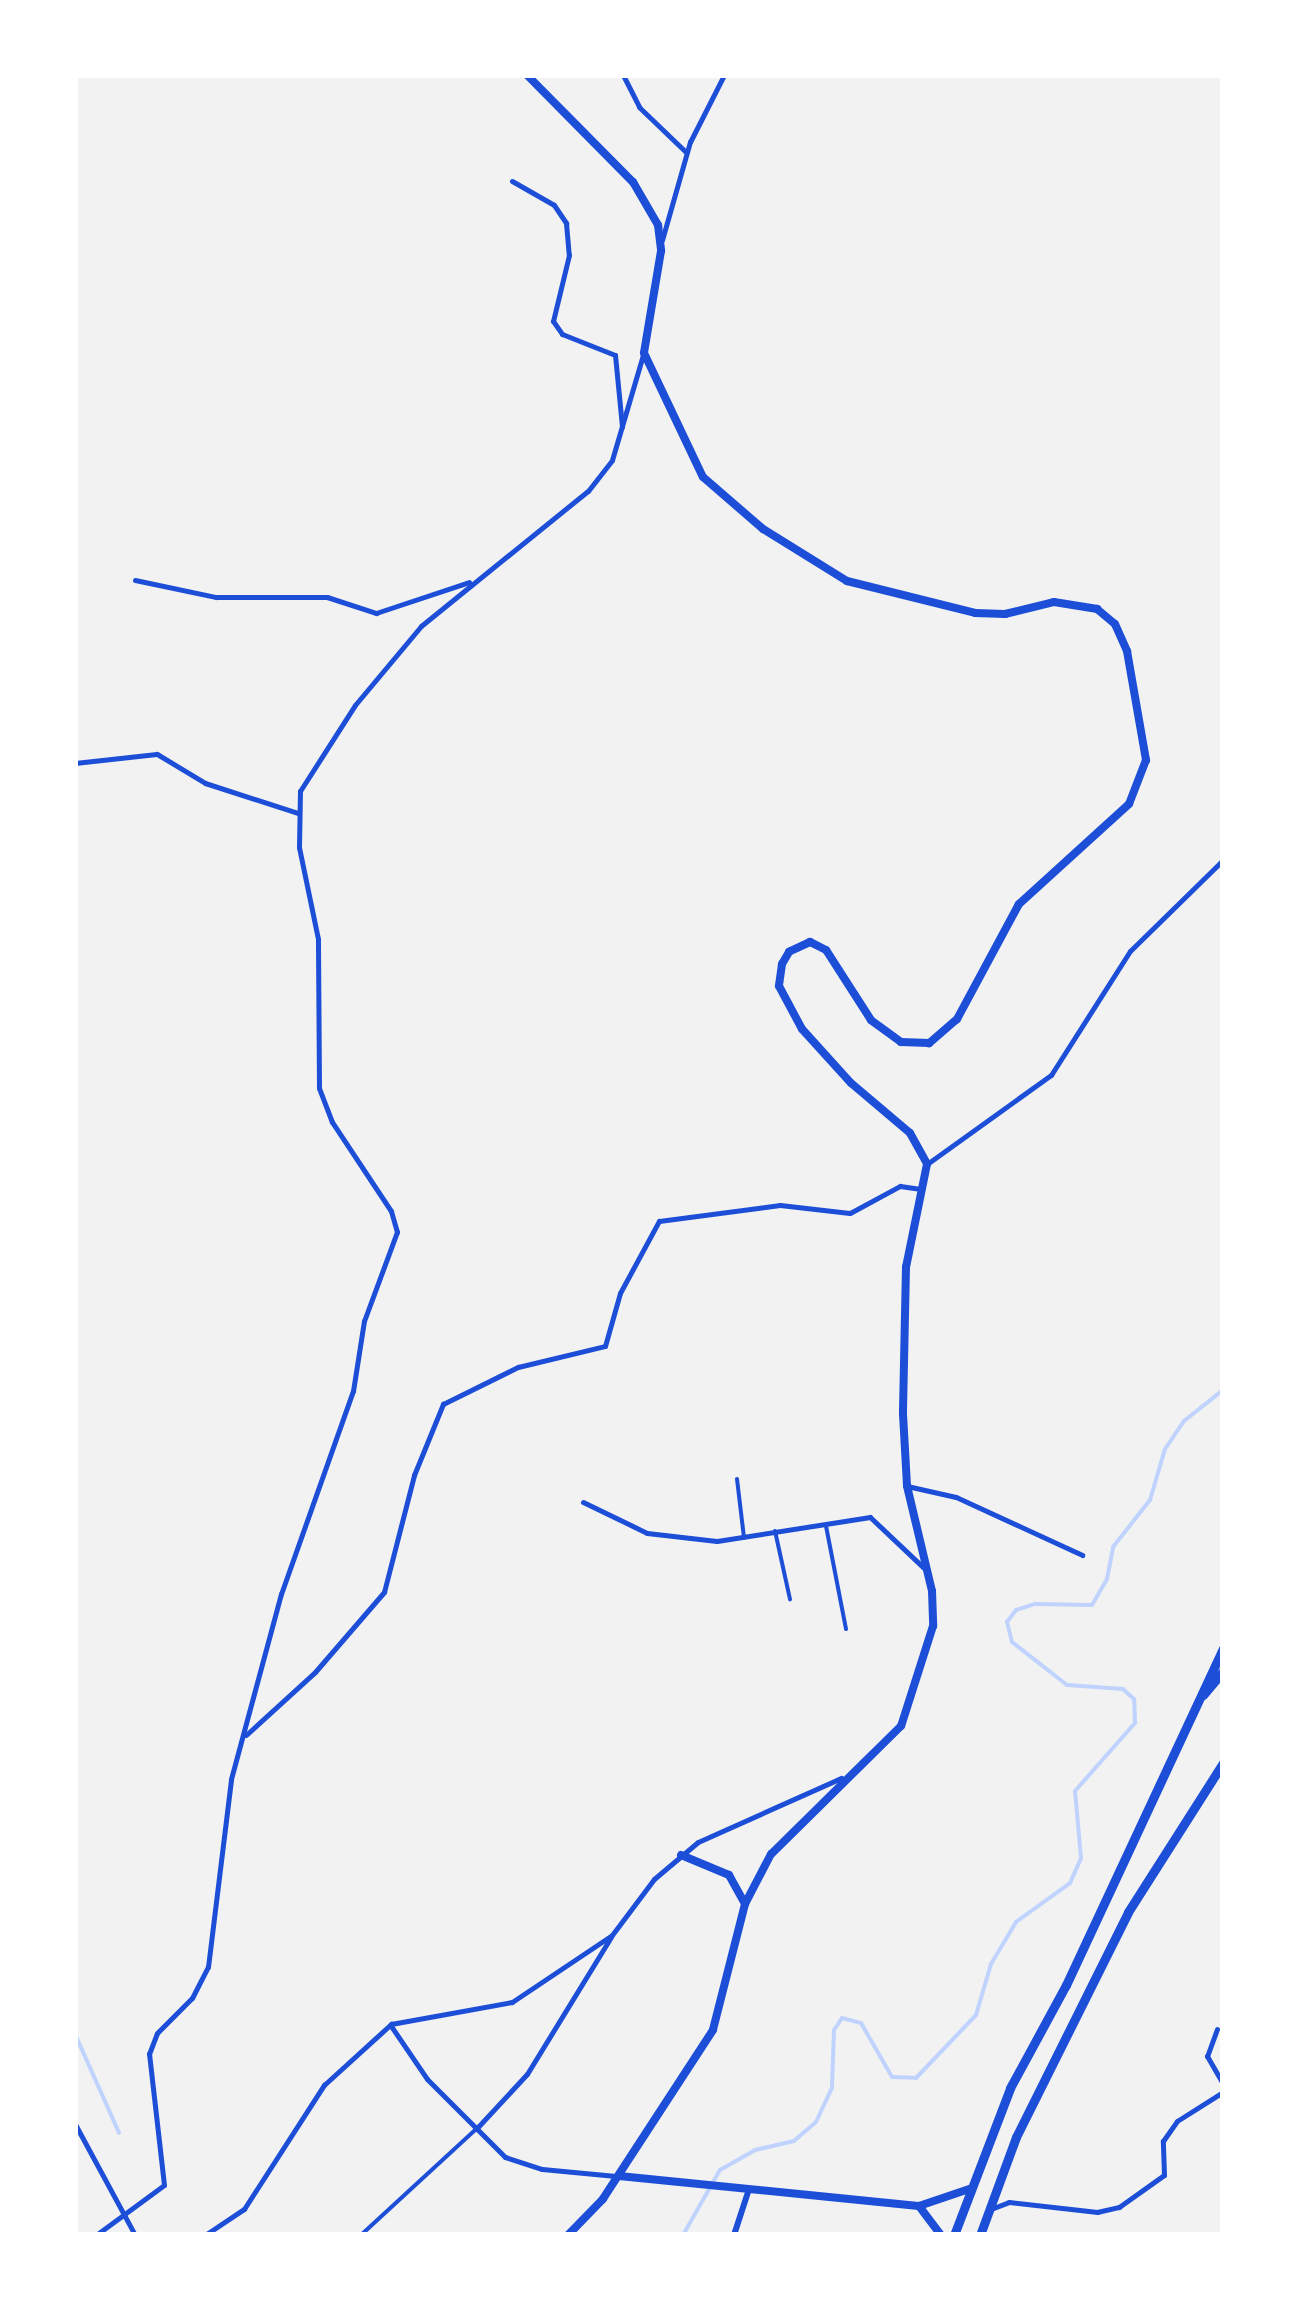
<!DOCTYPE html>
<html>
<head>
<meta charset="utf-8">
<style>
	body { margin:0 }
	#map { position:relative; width:1298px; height:2310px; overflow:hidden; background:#f2f2f2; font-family:Arial,sans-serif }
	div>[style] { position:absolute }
	.stream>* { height:4px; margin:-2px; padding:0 2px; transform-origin:2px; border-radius:2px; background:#bfd3fe }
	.pedestrian>* { height:4px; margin:-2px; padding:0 2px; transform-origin:2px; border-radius:2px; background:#1d4ed8 }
	.minor>* { height:5px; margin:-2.5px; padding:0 2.5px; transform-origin:2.5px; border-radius:2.5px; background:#1d4ed8 }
	.tertiary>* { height:6px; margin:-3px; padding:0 3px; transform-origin:3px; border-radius:3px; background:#1d4ed8 }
	.secondary>* { height:8px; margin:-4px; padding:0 4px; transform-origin:4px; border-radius:4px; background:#1d4ed8 }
	.trunk>* { height:9px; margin:-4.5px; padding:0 4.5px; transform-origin:4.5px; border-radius:4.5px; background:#1d4ed8 }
	span { translate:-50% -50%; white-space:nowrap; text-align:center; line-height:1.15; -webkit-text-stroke:8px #fff; paint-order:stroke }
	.frame { position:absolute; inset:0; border:78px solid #fff; pointer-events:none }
</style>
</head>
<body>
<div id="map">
	<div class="stream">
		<i style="left:75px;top:2034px;width:108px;rotate:66deg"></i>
		<i style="left:683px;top:2235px;width:75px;rotate:-60.4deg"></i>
		<i style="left:720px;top:2170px;width:40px;rotate:-29.7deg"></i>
		<i style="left:755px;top:2150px;width:40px;rotate:-13deg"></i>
		<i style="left:794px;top:2141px;width:29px;rotate:-41deg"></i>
		<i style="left:816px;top:2122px;width:38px;rotate:-65deg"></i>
		<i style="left:832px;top:2087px;width:57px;rotate:-88deg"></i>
		<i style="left:834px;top:2030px;width:14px;rotate:-56deg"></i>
		<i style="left:842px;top:2018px;width:20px;rotate:15deg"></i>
		<i style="left:861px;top:2023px;width:62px;rotate:60.1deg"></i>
		<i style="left:892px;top:2077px;width:24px;rotate:2deg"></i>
		<i style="left:916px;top:2078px;width:87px;rotate:-46.4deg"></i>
		<i style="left:976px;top:2015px;width:53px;rotate:-73.6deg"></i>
		<i style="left:991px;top:1964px;width:49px;rotate:-59.2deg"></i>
		<i style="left:1016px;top:1922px;width:67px;rotate:-35.8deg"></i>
		<i style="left:1070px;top:1883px;width:27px;rotate:-66deg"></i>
		<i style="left:1081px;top:1858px;width:67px;rotate:-95.1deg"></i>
		<i style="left:1075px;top:1791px;width:91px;rotate:-48.6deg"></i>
		<i style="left:1135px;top:1723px;width:24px;rotate:-92deg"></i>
		<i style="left:1134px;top:1699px;width:15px;rotate:-138deg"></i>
		<i style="left:1123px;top:1689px;width:56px;rotate:-175.9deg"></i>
		<i style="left:1067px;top:1685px;width:70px;rotate:-142deg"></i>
		<i style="left:1012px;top:1642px;width:21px;rotate:-104deg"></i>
		<i style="left:1007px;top:1622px;width:15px;rotate:-53deg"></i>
		<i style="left:1016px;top:1610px;width:20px;rotate:-18deg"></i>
		<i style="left:1035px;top:1604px;width:57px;rotate:1deg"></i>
		<i style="left:1092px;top:1605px;width:30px;rotate:-60deg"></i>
		<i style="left:1107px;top:1579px;width:33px;rotate:-79deg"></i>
		<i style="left:1113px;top:1547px;width:60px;rotate:-51.8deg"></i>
		<i style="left:1150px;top:1500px;width:53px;rotate:-73.6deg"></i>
		<i style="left:1165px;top:1449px;width:34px;rotate:-56deg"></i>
		<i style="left:1184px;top:1421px;width:50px;rotate:-38.5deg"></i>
	</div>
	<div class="pedestrian">
		<i style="left:737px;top:1479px;width:59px;rotate:83.2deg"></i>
		<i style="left:826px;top:1526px;width:105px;rotate:79deg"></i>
		<i style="left:775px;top:1531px;width:70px;rotate:77.6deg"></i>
		<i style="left:361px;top:2235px;width:155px;rotate:-42.6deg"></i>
	</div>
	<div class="minor">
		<i style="left:623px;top:75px;width:36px;rotate:63deg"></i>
		<i style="left:639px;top:107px;width:66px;rotate:43.8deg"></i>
		<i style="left:512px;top:181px;width:48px;rotate:29.7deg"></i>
		<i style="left:554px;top:205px;width:22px;rotate:56deg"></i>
		<i style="left:566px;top:223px;width:32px;rotate:85deg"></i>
		<i style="left:569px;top:255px;width:68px;rotate:103.6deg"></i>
		<i style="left:553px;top:321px;width:16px;rotate:55deg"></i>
		<i style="left:562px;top:334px;width:57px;rotate:21.6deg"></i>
		<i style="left:615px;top:355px;width:72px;rotate:84.4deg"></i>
		<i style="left:662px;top:240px;width:102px;rotate:-74.1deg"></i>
		<i style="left:690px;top:142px;width:75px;rotate:-63.1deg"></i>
		<i style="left:135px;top:580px;width:83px;rotate:11.9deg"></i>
		<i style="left:216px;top:597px;width:111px"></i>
		<i style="left:327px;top:597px;width:52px;rotate:18.1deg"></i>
		<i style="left:376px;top:613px;width:98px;rotate:-18.4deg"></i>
		<i style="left:75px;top:763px;width:82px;rotate:-6.3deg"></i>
		<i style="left:157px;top:754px;width:56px;rotate:31.1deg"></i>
		<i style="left:205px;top:783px;width:98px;rotate:17.9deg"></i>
		<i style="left:927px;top:1164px;width:153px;rotate:-35.7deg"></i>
		<i style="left:1051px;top:1075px;width:147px;rotate:-57.5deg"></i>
		<i style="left:1130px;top:951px;width:130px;rotate:-44.4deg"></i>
		<i style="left:907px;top:1486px;width:50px;rotate:12.7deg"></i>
		<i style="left:956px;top:1497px;width:139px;rotate:24.7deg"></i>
		<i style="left:583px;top:1502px;width:71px;rotate:25.8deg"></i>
		<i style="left:647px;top:1533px;width:70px;rotate:6.5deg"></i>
		<i style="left:717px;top:1541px;width:155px;rotate:-8.9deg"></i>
		<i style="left:870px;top:1517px;width:74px;rotate:43.4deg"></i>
		<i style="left:246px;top:1735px;width:93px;rotate:-42.4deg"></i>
		<i style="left:315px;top:1672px;width:106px;rotate:-49.2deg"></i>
		<i style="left:384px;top:1592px;width:121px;rotate:-75.6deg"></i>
		<i style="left:414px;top:1475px;width:77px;rotate:-67.8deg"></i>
		<i style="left:443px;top:1404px;width:84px;rotate:-26.3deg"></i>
		<i style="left:518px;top:1367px;width:89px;rotate:-13.6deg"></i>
		<i style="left:605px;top:1346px;width:55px;rotate:-74.2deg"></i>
		<i style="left:620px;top:1293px;width:82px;rotate:-61.6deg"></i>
		<i style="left:659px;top:1221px;width:122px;rotate:-7.5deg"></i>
		<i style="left:780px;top:1205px;width:70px;rotate:6.5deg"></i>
		<i style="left:850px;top:1213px;width:57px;rotate:-28.4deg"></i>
		<i style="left:900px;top:1186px;width:21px;rotate:8deg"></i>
		<i style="left:391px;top:2026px;width:64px;rotate:55.8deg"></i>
		<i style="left:427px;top:2079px;width:110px;rotate:45deg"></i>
		<i style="left:505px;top:2157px;width:39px;rotate:18deg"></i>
		<i style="left:542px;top:2169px;width:74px;rotate:5.4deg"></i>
		<i style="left:1217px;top:2029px;width:29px;rotate:110deg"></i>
		<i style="left:1207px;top:2056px;width:32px;rotate:60deg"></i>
		<i style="left:75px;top:2124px;width:126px;rotate:61.6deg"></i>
		<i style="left:476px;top:2129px;width:75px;rotate:-47.2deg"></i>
		<i style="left:527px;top:2074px;width:161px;rotate:-58.5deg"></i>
		<i style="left:991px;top:2209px;width:19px;rotate:-21deg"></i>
		<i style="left:1009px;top:2202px;width:89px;rotate:6.5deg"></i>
		<i style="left:1097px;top:2212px;width:23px;rotate:-13deg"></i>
		<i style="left:1119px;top:2207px;width:55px;rotate:-35.4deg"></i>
		<i style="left:1164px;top:2175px;width:34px;rotate:-92deg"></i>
		<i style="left:1163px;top:2141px;width:24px;rotate:-55deg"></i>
		<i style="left:1177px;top:2121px;width:54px;rotate:-32.2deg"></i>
		<i style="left:96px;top:2235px;width:84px;rotate:-36.3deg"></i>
		<i style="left:164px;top:2185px;width:132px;rotate:-96.5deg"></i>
		<i style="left:149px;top:2054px;width:22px;rotate:-69deg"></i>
		<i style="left:157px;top:2033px;width:49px;rotate:-45deg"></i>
		<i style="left:192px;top:1998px;width:35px;rotate:-63deg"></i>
		<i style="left:208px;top:1967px;width:189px;rotate:-83deg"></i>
		<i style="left:231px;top:1779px;width:192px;rotate:-74.9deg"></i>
		<i style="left:281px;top:1594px;width:215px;rotate:-70.5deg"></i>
		<i style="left:353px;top:1391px;width:71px;rotate:-81.1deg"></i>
		<i style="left:364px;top:1321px;width:95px;rotate:-69.7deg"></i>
		<i style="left:397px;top:1232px;width:22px;rotate:-106deg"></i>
		<i style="left:391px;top:1211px;width:107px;rotate:-123.5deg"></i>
		<i style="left:332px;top:1122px;width:36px;rotate:-111deg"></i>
		<i style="left:319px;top:1088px;width:149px;rotate:-90.4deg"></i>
		<i style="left:318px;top:939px;width:94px;rotate:-101.7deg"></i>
		<i style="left:299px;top:847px;width:56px;rotate:-89deg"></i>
		<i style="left:300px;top:791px;width:102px;rotate:-57.4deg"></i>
		<i style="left:355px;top:705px;width:103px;rotate:-50.1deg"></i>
		<i style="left:421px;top:626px;width:215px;rotate:-39deg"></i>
		<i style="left:588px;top:491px;width:39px;rotate:-52deg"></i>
		<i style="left:612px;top:460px;width:109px;rotate:-73.6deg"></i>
		<i style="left:205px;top:2235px;width:47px;rotate:-33.7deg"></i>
		<i style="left:244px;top:2209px;width:148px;rotate:-57.2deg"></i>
		<i style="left:324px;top:2085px;width:91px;rotate:-42.3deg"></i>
		<i style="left:391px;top:2024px;width:123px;rotate:-10.3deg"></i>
		<i style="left:512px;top:2002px;width:120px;rotate:-33.8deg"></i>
		<i style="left:612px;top:1935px;width:70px;rotate:-53.1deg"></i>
		<i style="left:654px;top:1879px;width:57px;rotate:-40.1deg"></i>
		<i style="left:698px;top:1842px;width:157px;rotate:-24.1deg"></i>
	</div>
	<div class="tertiary">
		<i style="left:734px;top:2235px;width:48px;rotate:-71.9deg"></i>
	</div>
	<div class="secondary">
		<i style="left:527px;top:75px;width:151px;rotate:45.3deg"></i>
		<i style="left:633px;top:182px;width:50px;rotate:59.8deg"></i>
		<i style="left:658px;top:225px;width:26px;rotate:83deg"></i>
		<i style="left:661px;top:251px;width:103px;rotate:99.5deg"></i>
		<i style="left:644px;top:353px;width:137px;rotate:64.6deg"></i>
		<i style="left:703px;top:477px;width:79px;rotate:40.9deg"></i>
		<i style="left:763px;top:529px;width:99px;rotate:31.8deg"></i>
		<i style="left:847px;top:581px;width:132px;rotate:14deg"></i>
		<i style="left:975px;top:613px;width:30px;rotate:2deg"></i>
		<i style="left:1005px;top:614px;width:50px;rotate:-13.8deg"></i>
		<i style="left:1054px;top:602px;width:44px;rotate:9.2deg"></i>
		<i style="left:1097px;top:609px;width:23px;rotate:40deg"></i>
		<i style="left:1115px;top:624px;width:30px;rotate:66deg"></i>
		<i style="left:1127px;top:651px;width:111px;rotate:80.1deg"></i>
		<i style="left:1146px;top:760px;width:47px;rotate:111.1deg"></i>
		<i style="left:1129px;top:804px;width:149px;rotate:137.7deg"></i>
		<i style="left:1019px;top:904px;width:131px;rotate:118.3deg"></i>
		<i style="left:957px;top:1019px;width:37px;rotate:139deg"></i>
		<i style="left:929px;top:1043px;width:28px;rotate:-178deg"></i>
		<i style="left:901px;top:1042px;width:37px;rotate:-144deg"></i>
		<i style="left:871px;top:1020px;width:83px;rotate:-122.7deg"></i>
		<i style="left:826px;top:950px;width:18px;rotate:-153deg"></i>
		<i style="left:810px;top:942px;width:23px;rotate:155deg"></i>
		<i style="left:789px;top:952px;width:14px;rotate:120deg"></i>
		<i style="left:782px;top:964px;width:22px;rotate:98deg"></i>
		<i style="left:779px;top:986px;width:49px;rotate:61.9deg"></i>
		<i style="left:802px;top:1029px;width:73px;rotate:47.8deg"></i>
		<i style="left:851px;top:1083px;width:77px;rotate:40.3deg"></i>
		<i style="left:910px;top:1133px;width:35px;rotate:61deg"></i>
		<i style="left:927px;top:1164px;width:105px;rotate:101.5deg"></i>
		<i style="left:906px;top:1267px;width:147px;rotate:91.2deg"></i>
		<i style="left:903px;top:1414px;width:72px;rotate:86.8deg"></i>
		<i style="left:907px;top:1486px;width:108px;rotate:76.6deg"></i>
		<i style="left:932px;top:1591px;width:35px;rotate:88deg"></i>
		<i style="left:933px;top:1626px;width:105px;rotate:107.7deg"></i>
		<i style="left:901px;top:1726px;width:182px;rotate:135.4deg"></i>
		<i style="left:771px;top:1854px;width:56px;rotate:117.5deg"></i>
		<i style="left:745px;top:1904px;width:130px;rotate:104.3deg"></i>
		<i style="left:713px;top:2030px;width:202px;rotate:123.1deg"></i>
		<i style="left:603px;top:2199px;width:50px;rotate:134.2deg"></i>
		<i style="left:681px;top:1855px;width:52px;rotate:22.6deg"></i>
		<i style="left:729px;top:1875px;width:33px;rotate:61deg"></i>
		<i style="left:619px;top:2176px;width:301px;rotate:5.7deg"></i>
		<i style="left:919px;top:2206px;width:53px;rotate:-18.8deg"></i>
		<i style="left:919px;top:2206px;width:36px;rotate:53deg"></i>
	</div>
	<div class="trunk">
		<i style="left:1203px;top:1695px;width:31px;rotate:-50deg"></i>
		<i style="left:954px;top:2235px;width:157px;rotate:-69.1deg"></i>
		<i style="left:1010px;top:2088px;width:117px;rotate:-61.5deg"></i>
		<i style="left:1066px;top:1985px;width:372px;rotate:-65deg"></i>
		<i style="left:980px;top:2235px;width:104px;rotate:-69.8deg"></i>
		<i style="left:1016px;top:2137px;width:251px;rotate:-63.5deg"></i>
		<i style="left:1128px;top:1912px;width:177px;rotate:-57.5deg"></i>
	</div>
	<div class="frame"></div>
</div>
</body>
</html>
